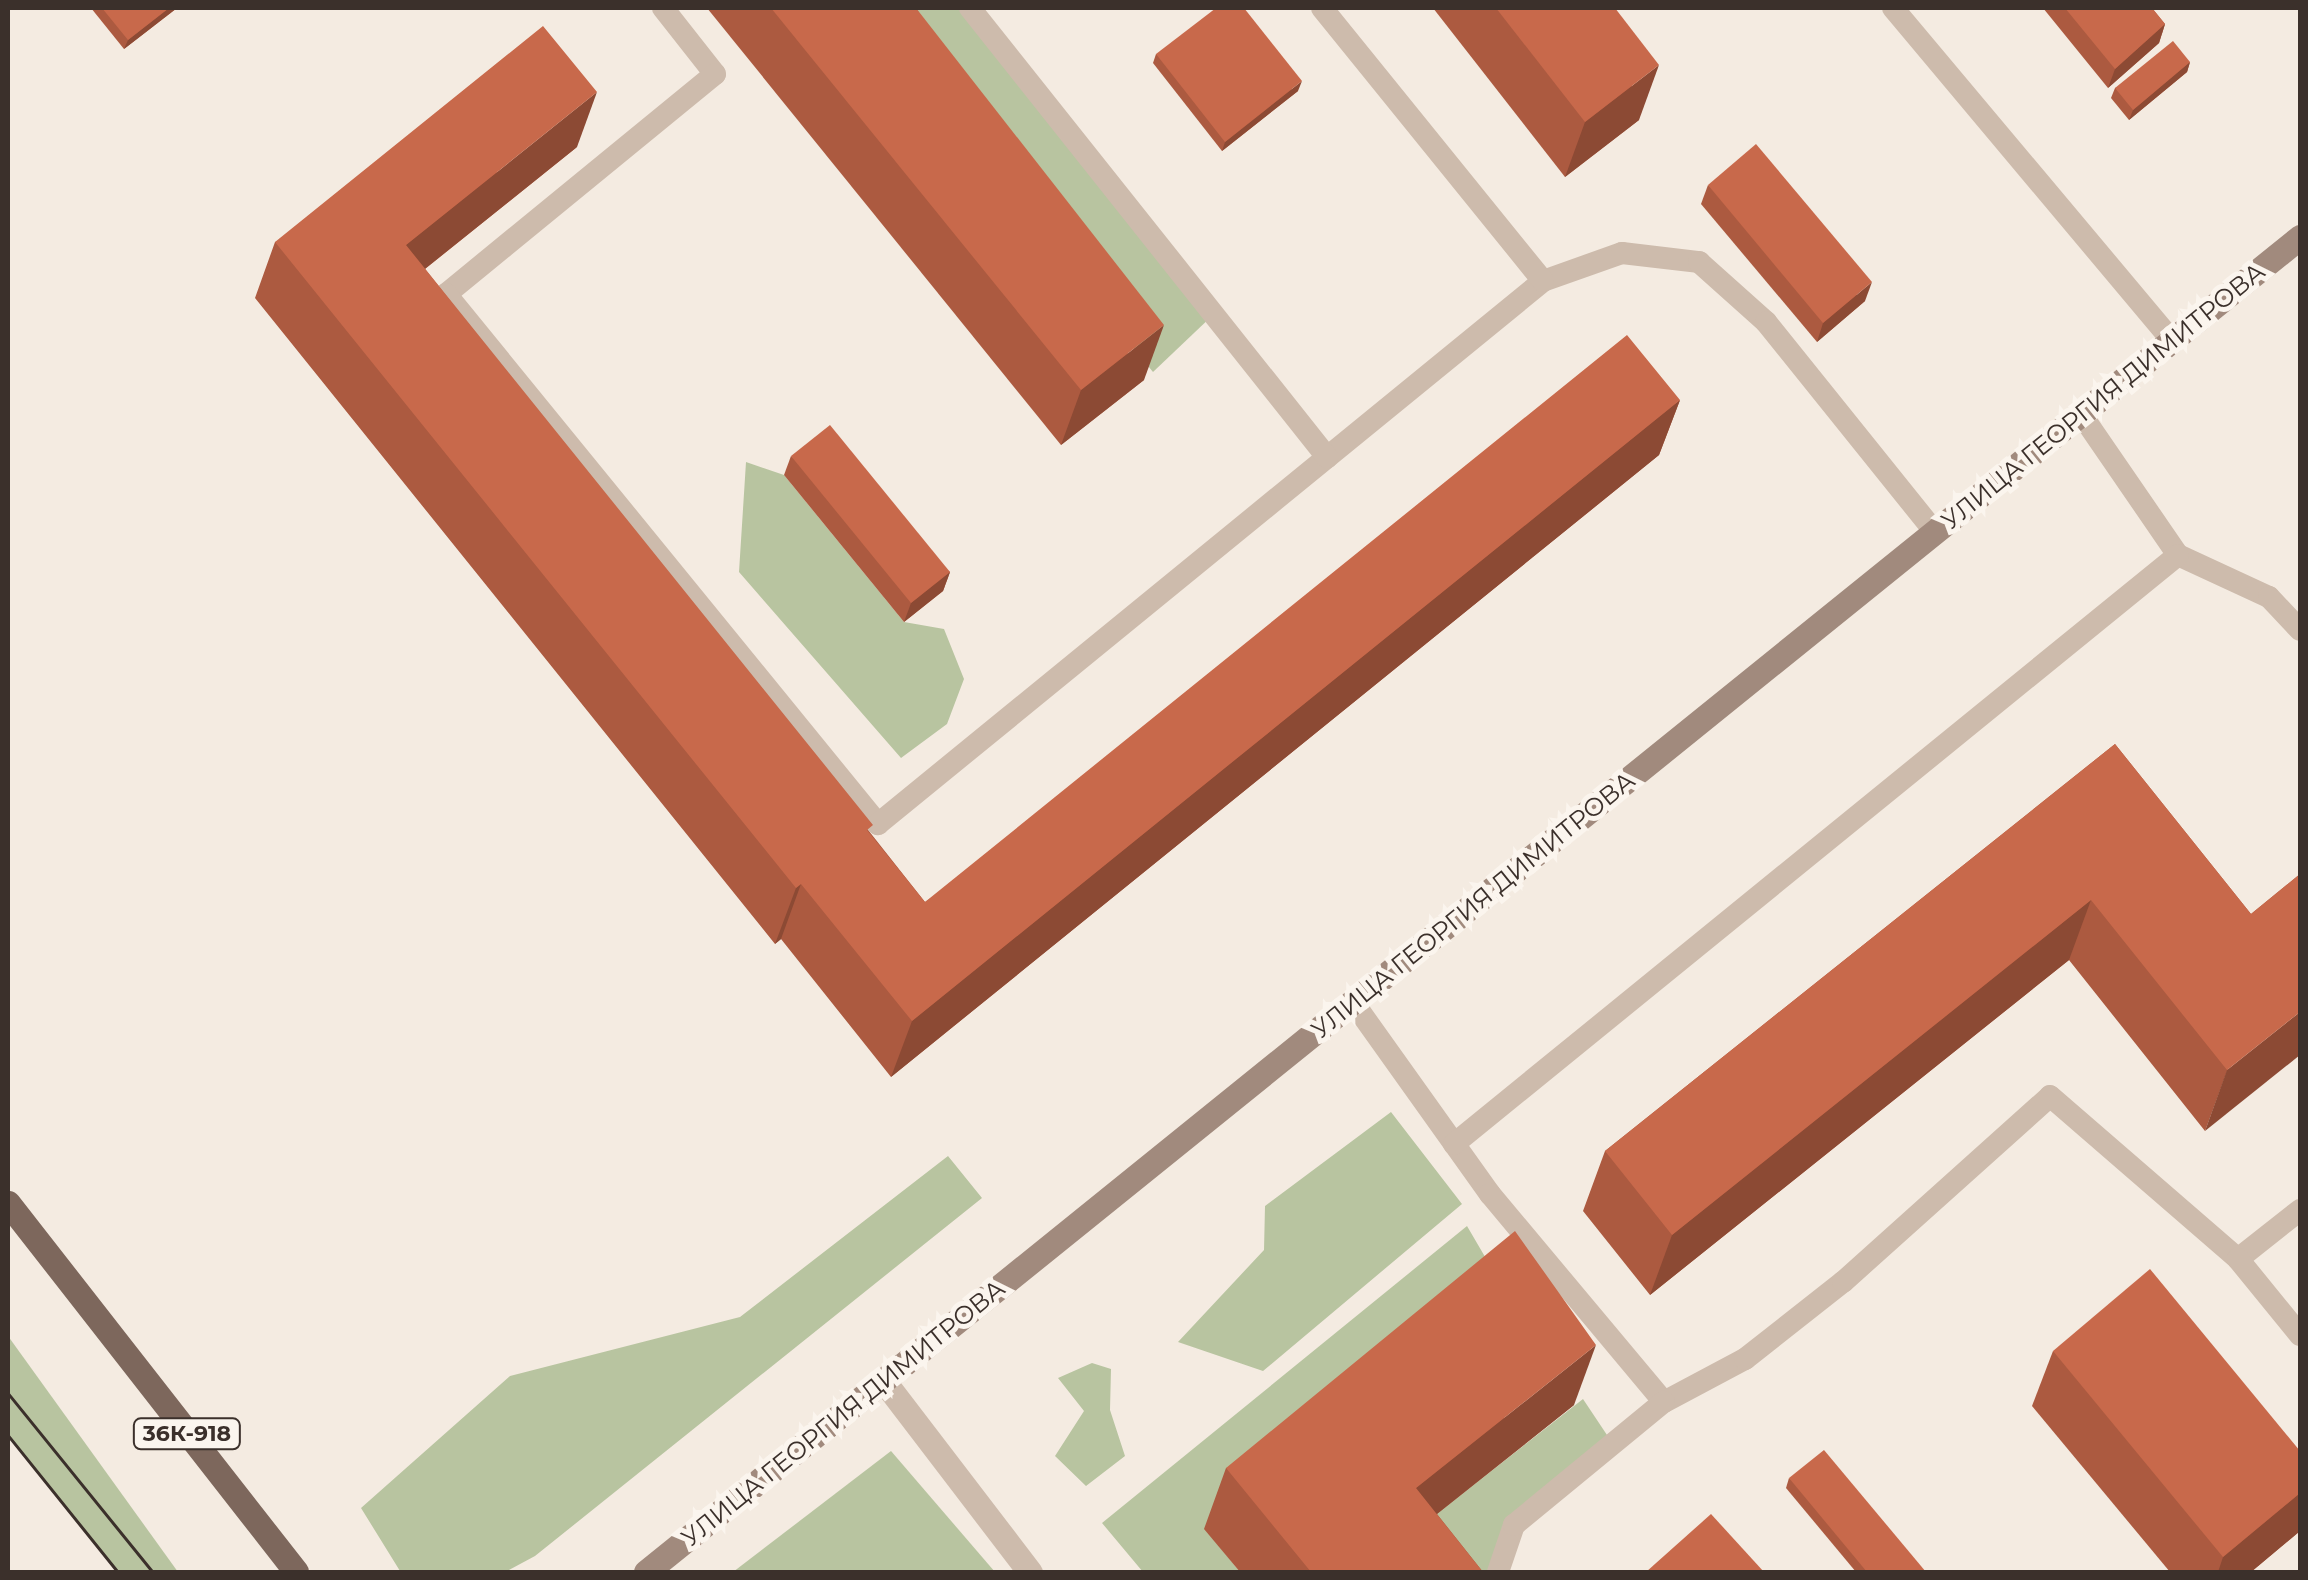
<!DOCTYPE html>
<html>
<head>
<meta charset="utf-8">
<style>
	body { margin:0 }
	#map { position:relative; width:2308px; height:1580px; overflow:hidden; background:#f4ebe1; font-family:Montserrat,sans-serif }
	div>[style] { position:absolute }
	.green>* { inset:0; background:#b8c4a0 }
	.service>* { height:22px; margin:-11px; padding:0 11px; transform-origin:11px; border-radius:11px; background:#cdbbac }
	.minor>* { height:25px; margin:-12.5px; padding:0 12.5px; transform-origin:12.5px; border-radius:12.5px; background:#cdbbac }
	.secondary>* { height:25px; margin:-12.5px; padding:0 12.5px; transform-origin:12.5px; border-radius:12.5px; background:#a18a7d }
	.primary>* { height:25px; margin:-12.5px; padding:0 12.5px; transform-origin:12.5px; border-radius:12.5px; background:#7d675c }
	.tram>* { height:2.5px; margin:-1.25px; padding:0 1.25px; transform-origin:1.25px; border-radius:1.25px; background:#3b302b }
	.wall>* { inset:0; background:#ac5a40 }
	.shaded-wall>* { inset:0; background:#8c4a34 }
	.building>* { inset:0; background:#c8694b }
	span { translate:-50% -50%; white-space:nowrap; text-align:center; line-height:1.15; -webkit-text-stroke:10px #fbf5ee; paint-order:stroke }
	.shield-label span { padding:2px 8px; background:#fbf5ee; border:2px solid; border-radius:8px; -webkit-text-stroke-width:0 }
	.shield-label { font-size:22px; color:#3b302b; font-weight:700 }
	.street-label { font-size:25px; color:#3b302b }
	.frame { position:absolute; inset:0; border:10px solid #3b302b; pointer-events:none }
</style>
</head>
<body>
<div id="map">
	<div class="green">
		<i style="clip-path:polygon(858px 8px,970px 8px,1214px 314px,1153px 372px)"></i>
		<i style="clip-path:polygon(746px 462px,784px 475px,904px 622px,944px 629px,964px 679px,947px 724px,901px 758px,739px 572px)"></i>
		<i style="clip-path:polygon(1391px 1112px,1462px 1204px,1263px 1371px,1178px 1342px,1264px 1250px,1265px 1206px)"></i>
		<i style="clip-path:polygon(948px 1156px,982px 1198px,535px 1556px,505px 1572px,400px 1571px,361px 1508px,510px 1376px,740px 1317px)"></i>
		<i style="clip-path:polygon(1467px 1226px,1498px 1279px,1205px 1529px,1240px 1572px,1143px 1572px,1102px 1523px)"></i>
		<i style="clip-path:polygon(8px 1336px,178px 1572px,118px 1572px,8px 1436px)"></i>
		<i style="clip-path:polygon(1092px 1363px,1111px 1369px,1110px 1410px,1125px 1456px,1086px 1486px,1055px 1456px,1084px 1411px,1058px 1378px)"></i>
		<i style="clip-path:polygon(1583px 1399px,1611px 1441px,1514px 1525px,1504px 1572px,1427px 1572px,1402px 1541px)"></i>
		<i style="clip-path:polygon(891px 1451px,995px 1572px,733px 1572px)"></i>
	</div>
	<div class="service">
		<i style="left:663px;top:8px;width:84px;rotate:51.8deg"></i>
		<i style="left:715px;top:74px;width:348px;rotate:140.7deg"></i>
		<i style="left:446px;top:294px;width:684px;rotate:50.82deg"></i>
		<i style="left:878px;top:824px;width:859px;rotate:-39.23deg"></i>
		<i style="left:1543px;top:281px;width:84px;rotate:-19.5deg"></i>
		<i style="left:1622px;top:253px;width:78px;rotate:6.7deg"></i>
		<i style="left:1699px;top:262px;width:90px;rotate:41.8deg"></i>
		<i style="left:1766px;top:322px;width:270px;rotate:51.2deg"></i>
		<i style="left:970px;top:8px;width:574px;rotate:51.51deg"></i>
		<i style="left:1322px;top:8px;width:351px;rotate:51deg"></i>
		<i style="left:1893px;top:8px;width:434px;rotate:50deg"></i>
		<i style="left:2081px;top:414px;width:171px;rotate:55.5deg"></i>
		<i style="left:2178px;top:555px;width:100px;rotate:24.8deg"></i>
		<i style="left:2269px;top:597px;width:45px;rotate:46.8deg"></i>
		<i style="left:1353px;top:1002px;width:236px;rotate:54.5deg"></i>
		<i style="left:1490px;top:1194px;width:271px;rotate:50.1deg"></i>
		<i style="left:1664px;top:1402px;width:92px;rotate:-28deg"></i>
		<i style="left:1745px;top:1359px;width:125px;rotate:-38.2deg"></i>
		<i style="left:1843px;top:1282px;width:278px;rotate:-41.9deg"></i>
		<i style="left:2050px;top:1096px;width:249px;rotate:40.9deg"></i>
		<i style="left:2238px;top:1259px;width:79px;rotate:-38.3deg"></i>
		<i style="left:1454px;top:1144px;width:933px;rotate:-39.13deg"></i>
		<i style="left:2238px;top:1259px;width:98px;rotate:50.8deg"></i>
		<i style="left:1498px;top:1572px;width:50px;rotate:-71.2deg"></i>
		<i style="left:1514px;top:1525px;width:194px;rotate:-39.4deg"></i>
	</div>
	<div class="minor">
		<i style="left:883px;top:1380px;width:242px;rotate:52.6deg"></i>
	</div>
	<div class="secondary">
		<i style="left:646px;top:1572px;width:2126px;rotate:-38.91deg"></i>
	</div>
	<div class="primary">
		<i style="left:8px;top:1203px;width:468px;rotate:52deg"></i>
	</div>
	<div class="tram">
		<i style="left:8px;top:1393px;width:230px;rotate:51deg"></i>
		<i style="left:8px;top:1435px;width:176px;rotate:51.2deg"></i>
	</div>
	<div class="wall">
		<i style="clip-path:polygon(91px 8px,177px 8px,124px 49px)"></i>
		<i style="clip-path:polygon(707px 8px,916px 8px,1144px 380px,1061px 445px)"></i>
		<i style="clip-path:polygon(1433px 8px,1615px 8px,1639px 120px,1565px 177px)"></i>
		<i style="clip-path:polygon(2043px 8px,2152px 8px,2165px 24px,2159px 43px,2108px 88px)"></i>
		<i style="clip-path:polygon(1156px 54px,1298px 91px,1222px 151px,1153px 63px)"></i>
		<i style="clip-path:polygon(2190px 62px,2187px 72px,2129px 120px,2111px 98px,2115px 88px)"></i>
		<i style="clip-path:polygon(577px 147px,425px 269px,925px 902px,1680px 400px,1659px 455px,891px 1077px,781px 939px,775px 944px,255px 298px,275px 242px)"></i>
		<i style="clip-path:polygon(1708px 185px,1865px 301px,1817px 342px,1701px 204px)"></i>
		<i style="clip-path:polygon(791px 456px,950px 572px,943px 591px,904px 622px,784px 475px)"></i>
		<i style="clip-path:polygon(2115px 744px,2251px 914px,2300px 874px,2205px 1131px,2069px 960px,1650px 1295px,1583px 1211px,1605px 1151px)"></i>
		<i style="clip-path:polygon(2053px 1351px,2300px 1451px,2300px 1531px,2251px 1572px,2170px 1572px,2032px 1406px)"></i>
		<i style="clip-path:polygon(1574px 1405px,1437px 1514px,1483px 1572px,1240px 1572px,1204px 1529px,1226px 1468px)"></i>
		<i style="clip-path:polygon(1789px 1478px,1926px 1572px,1856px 1572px,1786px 1488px)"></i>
	</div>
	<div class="shaded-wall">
		<i style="clip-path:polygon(169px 8px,177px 8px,124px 49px,128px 40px)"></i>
		<i style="clip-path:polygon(2165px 24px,2159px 43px,2108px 88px,2115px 69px)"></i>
		<i style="clip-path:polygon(2190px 62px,2187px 72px,2129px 120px,2133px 110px)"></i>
		<i style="clip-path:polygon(1659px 65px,1639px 120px,1565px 177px,1585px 122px)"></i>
		<i style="clip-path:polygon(1302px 81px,1298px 91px,1222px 151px,1225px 142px)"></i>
		<i style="clip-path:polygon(597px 92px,577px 147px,386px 300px,406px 245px)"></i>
		<i style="clip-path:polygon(1872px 282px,1865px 301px,1817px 342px,1823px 323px)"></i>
		<i style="clip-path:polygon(1164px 325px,1144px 380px,1061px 445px,1081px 390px)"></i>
		<i style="clip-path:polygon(1680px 400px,1659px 455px,891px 1077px,912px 1021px)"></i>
		<i style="clip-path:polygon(950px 572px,943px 591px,904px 622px,911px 603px)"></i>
		<i style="clip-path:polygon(801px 884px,781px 939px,775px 944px,796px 888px)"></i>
		<i style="clip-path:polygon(2091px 900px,2069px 960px,1650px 1295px,1672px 1235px)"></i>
		<i style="clip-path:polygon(2300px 1012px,2300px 1055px,2205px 1131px,2227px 1070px)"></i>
		<i style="clip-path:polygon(1596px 1345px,1574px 1405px,1394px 1548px,1416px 1488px)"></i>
		<i style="clip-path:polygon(2300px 1493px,2300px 1531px,2251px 1572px,2218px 1572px,2223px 1557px)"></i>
	</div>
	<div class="building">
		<i style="clip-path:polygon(102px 8px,169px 8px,128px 40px)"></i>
		<i style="clip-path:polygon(771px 8px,916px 8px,1164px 325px,1081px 390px)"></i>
		<i style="clip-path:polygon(1216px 8px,1244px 8px,1302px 81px,1225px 142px,1156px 54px)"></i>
		<i style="clip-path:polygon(1496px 8px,1615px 8px,1659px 65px,1585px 122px)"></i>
		<i style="clip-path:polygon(2065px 8px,2152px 8px,2165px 24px,2115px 69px)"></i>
		<i style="clip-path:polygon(543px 26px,597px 92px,406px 245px,873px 825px,867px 830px,925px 902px,1627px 335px,1680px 400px,912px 1021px,801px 884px,796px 888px,275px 242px)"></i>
		<i style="clip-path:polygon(2173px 41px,2190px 62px,2133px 110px,2115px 88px)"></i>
		<i style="clip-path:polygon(1756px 144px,1872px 282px,1823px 323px,1708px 185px)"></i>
		<i style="clip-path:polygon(830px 425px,950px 572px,911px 603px,791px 456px)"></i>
		<i style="clip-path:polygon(2115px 744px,2251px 914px,2300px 874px,2300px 1012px,2227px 1070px,2091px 900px,1672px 1235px,1605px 1151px)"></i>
		<i style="clip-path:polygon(1515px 1231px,1596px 1345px,1416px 1488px,1483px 1572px,1311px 1572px,1226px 1468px)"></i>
		<i style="clip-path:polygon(2150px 1269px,2300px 1451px,2300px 1493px,2223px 1557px,2053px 1351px)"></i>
		<i style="clip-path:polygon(1824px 1450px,1926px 1572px,1867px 1572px,1789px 1478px)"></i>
		<i style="clip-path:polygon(1711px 1514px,1764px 1572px,1646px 1572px)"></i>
	</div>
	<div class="shield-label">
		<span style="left:187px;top:1434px">36К-918</span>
	</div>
	<div class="street-label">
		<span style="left:2103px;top:396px;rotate:-39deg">УЛИЦА ГЕОРГИЯ ДИМИТРОВА</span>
		<span style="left:1473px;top:905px;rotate:-39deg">УЛИЦА ГЕОРГИЯ ДИМИТРОВА</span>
		<span style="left:843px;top:1413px;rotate:-39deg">УЛИЦА ГЕОРГИЯ ДИМИТРОВА</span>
	</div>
	<div class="frame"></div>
</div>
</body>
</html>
